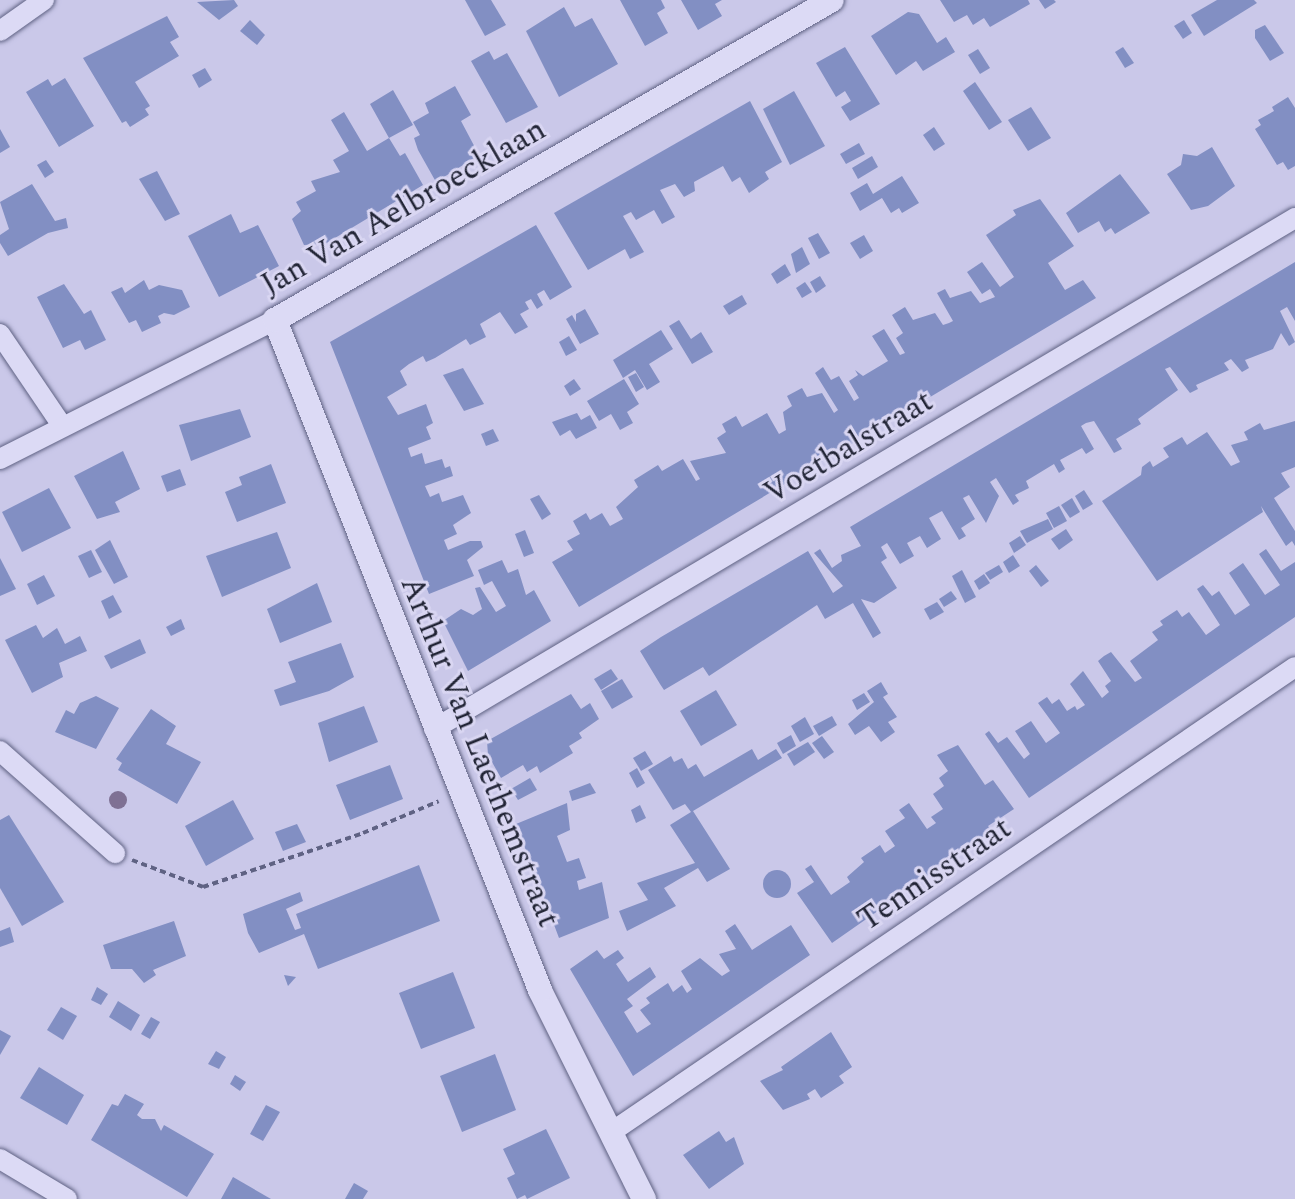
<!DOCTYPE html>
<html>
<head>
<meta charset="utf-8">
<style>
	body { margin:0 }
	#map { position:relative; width:1295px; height:1199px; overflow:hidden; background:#cac8e9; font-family:Spectral,serif }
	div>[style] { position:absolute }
	.building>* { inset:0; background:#828fc3 }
	.round { border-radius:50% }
	.path>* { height:4px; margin-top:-2px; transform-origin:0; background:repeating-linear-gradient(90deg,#5f6283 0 6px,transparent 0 10px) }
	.roads { filter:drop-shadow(0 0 2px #5f6283) drop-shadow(0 0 2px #5f6283) }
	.minor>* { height:20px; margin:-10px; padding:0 10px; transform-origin:10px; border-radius:10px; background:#dcdaf5 }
	.tertiary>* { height:24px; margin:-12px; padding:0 12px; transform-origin:12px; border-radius:12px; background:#dcdaf5 }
	.trees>* { width:18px; height:18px; margin:-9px; border-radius:50%; background:#7f7194 }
	span { translate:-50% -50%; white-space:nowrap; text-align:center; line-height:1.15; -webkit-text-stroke:6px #d9d6f2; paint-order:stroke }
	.street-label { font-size:32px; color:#212435 }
</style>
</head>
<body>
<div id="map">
	<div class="building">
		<i style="clip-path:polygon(234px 0,238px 6px,219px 20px,197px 2px)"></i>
		<i style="clip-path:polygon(465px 0,491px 0,506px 25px,485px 36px)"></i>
		<i style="clip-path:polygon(620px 0,661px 0,665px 8px,657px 13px,668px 33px,645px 46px)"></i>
		<i style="clip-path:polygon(681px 0,722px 0,715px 4px,722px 16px,698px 30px)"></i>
		<i style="clip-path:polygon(940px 0,1028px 0,1030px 4px,990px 27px,984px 18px,973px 25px,967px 15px,954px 22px)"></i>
		<i style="clip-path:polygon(1039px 0,1054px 0,1056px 2px,1045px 9px)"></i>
		<i style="clip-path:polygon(1217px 0,1254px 0,1257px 3px,1204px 36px,1191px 15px)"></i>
		<i style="clip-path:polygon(564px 7px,575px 27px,592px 18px,618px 64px,559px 97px,526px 31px)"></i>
		<i style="clip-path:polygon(908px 12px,919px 14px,937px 43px,946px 37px,955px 52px,923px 71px,916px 61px,896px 75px,871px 36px)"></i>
		<i style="clip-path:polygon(167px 16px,179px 37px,170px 42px,179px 56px,135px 82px,150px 106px,145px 109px,149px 115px,130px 127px,126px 121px,122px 123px,83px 58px)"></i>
		<i style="clip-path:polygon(250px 20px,265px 35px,257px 45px,240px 31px)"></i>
		<i style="clip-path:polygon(1184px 20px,1192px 33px,1183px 39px,1174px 26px)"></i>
		<i style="clip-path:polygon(1265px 25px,1284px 53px,1270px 61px,1255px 38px,1255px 30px)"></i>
		<i style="clip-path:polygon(845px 47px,880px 104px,850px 121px,841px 107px,851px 101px,845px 91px,836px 97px,816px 63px)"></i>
		<i style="clip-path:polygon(1123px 47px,1134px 63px,1125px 68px,1115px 52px)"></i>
		<i style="clip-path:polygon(978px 49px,990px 68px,980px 74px,968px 55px)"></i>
		<i style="clip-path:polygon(489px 51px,494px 60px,507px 53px,538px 107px,506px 123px,471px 61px)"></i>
		<i style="clip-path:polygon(205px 68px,212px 80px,199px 88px,192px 75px)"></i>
		<i style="clip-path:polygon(65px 78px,94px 126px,59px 147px,26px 92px,48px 79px,52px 86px)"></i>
		<i style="clip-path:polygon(975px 82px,1002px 122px,989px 130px,963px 91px)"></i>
		<i style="clip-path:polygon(455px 86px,471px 115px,461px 121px,479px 155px,436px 182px,418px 150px,414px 138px,420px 135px,413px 122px,429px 113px,425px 103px)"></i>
		<i style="clip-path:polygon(393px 90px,413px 125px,389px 138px,400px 156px,405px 153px,423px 185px,325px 244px,304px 245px,292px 219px,301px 211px,296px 202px,316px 191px,311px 181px,340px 172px,333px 160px,349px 151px,331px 120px,344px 112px,367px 151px,389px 138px,370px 104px)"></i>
		<i style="clip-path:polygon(794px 91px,825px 146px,790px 165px,763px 109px)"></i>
		<i style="clip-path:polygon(1288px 97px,1295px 108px,1295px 166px,1288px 170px,1283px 162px,1277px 165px,1255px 129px,1261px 125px,1258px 120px,1274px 111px,1272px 107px)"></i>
		<i style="clip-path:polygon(750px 101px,782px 162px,765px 172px,769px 179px,749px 193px,740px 177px,732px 182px,723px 166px,694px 182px,695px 191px,684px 197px,675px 184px,660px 190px,675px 217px,662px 224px,654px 210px,636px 220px,631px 212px,623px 216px,644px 252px,630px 259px,625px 249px,588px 270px,554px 213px)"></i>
		<i style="clip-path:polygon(1031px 107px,1051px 138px,1028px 151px,1008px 120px)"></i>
		<i style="clip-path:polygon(934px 127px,945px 144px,934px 151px,923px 135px)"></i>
		<i style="clip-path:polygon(0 129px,10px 147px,0 153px)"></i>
		<i style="clip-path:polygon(859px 143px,865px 154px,846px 164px,840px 154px)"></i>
		<i style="clip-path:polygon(1212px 147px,1235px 186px,1208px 206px,1191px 210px,1167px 174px,1181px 165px,1183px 154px,1197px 156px)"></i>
		<i style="clip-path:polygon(872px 156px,878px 167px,858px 179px,852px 168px)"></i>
		<i style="clip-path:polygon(46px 160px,54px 172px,45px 178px,37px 165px)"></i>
		<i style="clip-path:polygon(157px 171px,180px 214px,165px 221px,139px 179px)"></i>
		<i style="clip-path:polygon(1120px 174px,1150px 213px,1115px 234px,1111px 228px,1105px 232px,1099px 221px,1078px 233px,1066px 213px)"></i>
		<i style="clip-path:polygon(902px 176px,919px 203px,902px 213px,899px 208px,891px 213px,882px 198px,860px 211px,850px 193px,867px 183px,873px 194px)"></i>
		<i style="clip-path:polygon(32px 184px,55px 221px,66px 218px,68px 228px,48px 233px,8px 256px,0 243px,0 235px,9px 229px,0 202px)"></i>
		<i style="clip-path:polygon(1040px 199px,1074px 246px,1048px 263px,1065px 290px,1083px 280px,1096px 298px,579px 607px,552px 562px,573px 550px,567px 541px,580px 534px,573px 521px,586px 513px,590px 520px,602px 513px,610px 526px,623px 519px,616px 507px,638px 487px,634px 480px,658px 465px,662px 471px,683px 459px,696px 481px,700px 479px,690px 461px,726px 453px,717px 438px,726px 432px,722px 424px,736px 416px,742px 427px,767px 413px,779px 434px,786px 430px,783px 412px,792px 406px,787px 396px,802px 388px,807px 397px,822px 393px,834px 413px,838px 410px,815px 373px,823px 367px,831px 380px,839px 376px,854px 401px,859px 398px,849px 381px,858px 375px,855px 370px,863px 376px,888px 361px,872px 336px,884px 329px,900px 355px,905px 353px,896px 338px,903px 333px,892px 315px,905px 307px,913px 320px,935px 313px,943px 325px,949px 323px,953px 321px,937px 293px,945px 289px,950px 298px,971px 291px,980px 303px,995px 297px,990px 289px,982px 294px,967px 272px,982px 262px,1000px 287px,1014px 277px,986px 235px,1016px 215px,1013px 210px)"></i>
		<i style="clip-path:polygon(231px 214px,240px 233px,258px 225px,279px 266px,219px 297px,188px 236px)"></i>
		<i style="clip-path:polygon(536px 225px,572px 287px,550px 300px,544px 290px,537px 294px,543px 305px,537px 309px,531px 299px,525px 302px,529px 309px,520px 314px,528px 327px,515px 334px,500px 312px,480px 324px,486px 337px,470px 345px,466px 339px,435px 358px,426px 362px,423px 356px,409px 364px,400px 371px,407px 385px,387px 397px,398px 415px,426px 404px,433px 423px,426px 427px,431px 439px,408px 448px,411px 457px,422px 453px,425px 464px,442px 459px,445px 468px,450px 466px,453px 476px,425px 486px,430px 497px,439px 493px,442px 502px,463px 495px,468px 506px,471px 513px,453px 525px,457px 534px,444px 540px,448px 550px,470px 541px,481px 541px,483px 547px,467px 560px,474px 576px,429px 594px,330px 342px)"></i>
		<i style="clip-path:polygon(818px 233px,830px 253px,819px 259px,808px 238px)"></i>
		<i style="clip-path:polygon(864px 235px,873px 251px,860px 259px,850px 243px)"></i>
		<i style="clip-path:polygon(802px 247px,810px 264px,796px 273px,791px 254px)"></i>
		<i style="clip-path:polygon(1295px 262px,1295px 321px,1287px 307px,1280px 311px,1295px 342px,1289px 346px,1281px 333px,1273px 349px,1245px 360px,1249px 368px,1242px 372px,1231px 359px,1224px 363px,1229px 370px,1196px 385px,1198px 389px,1190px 393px,1170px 367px,1165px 369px,1178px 390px,1138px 419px,1141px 424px,1116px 439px,1122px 449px,1114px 453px,1094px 421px,1086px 423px,1081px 426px,1094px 449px,1086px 454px,1082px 448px,1060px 460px,1065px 469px,1059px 473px,1054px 464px,1026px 481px,1029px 488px,1015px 495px,1019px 501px,1013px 505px,996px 478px,990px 482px,999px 496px,986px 523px,969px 495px,963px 498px,975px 519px,961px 528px,966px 536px,959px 540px,942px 511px,929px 518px,941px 539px,927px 548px,920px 536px,907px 543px,914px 556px,900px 564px,887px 543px,881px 547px,887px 558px,881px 562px,897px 588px,874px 603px,861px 599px,881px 633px,873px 638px,853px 603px,825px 619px,817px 605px,709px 676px,703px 667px,664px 690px,660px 684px,640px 651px,661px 637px,808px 551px,833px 593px,843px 586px,814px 553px,820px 549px,832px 568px,842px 561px,841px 555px,861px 546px,850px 527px)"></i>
		<i style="clip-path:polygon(785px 264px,791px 275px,777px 284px,771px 274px)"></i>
		<i style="clip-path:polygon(820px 276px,826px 286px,816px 293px,810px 282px)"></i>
		<i style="clip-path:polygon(144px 280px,149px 290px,159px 285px,182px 290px,190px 307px,174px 315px,164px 313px,158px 316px,161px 323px,142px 332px,136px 320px,129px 323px,111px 292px,122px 287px,125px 293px)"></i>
		<i style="clip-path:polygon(805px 282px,812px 292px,802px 298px,796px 288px)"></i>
		<i style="clip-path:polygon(64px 284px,84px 314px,91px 310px,106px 340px,85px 350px,80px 340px,63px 348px,37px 297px)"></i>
		<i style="clip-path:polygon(742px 295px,747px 304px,729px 315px,723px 306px)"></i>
		<i style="clip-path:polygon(585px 309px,599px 334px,580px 344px,566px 319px,572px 315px,576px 322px,576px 314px)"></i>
		<i style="clip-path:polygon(679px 320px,691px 339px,701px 332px,713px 352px,692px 364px,669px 326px)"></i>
		<i style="clip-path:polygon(661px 330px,673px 349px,649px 364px,660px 382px,647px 390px,635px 370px,623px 378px,613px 360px)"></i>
		<i style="clip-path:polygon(569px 336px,577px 350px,566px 356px,559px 342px)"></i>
		<i style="clip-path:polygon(463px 368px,484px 404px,464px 411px,443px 375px)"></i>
		<i style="clip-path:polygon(636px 373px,644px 387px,636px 392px,628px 377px)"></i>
		<i style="clip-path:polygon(574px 379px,581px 389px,570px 396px,564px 386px)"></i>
		<i style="clip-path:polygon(624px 379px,639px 404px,627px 412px,633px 423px,620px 430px,611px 414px,599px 421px,587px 401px)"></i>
		<i style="clip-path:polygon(240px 409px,251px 437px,191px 461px,179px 425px)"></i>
		<i style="clip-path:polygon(577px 413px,581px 420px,590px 415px,597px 428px,576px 439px,570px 430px,560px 436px,552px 422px)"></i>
		<i style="clip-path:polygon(1295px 421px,1295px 467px,1281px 473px,1290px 487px,1274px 498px,1295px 531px,1295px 546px,1292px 541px,1286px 546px,1261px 506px,1263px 512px,1157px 581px,1102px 501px,1141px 475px,1142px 467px,1150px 461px,1153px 467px,1169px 457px,1163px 448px,1182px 437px,1187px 445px,1207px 432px,1231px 466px,1240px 462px,1231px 445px,1248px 440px,1244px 432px,1260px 423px,1264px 430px)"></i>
		<i style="clip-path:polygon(493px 429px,499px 441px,486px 446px,481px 434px)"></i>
		<i style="clip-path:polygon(123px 451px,140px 489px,115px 502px,120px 512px,97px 519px,74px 476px)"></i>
		<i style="clip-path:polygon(271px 464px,286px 503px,237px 522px,225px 492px,242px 485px,239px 477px)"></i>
		<i style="clip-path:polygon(180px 469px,186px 485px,167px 492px,161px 476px)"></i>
		<i style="clip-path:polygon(49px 488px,71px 528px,22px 552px,2px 512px)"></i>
		<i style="clip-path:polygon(1084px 490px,1093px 504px,1083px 510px,1075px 496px)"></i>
		<i style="clip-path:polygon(539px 495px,551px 514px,542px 520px,530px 499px)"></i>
		<i style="clip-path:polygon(1072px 498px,1080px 512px,1070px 518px,1061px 505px)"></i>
		<i style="clip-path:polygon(1059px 506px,1067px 521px,1054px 528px,1046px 513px)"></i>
		<i style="clip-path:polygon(1048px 519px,1053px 529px,1027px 543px,1020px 531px)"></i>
		<i style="clip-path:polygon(1066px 529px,1073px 540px,1059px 550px,1051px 539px)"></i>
		<i style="clip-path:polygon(525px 530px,534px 553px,524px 557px,515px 534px)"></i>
		<i style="clip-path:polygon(277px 532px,291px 568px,222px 597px,206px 556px)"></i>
		<i style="clip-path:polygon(1020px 536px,1026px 545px,1014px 553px,1009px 543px)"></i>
		<i style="clip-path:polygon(110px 540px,128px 577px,114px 584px,95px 550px)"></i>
		<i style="clip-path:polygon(1266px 549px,1281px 571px,1295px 562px,1295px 617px,1029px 798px,985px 734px,989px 731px,998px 743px,1007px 737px,1024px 759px,1030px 754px,1015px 731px,1031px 721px,1046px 743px,1060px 733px,1038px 703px,1047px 697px,1052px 704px,1059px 699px,1067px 711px,1075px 706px,1077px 710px,1085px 705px,1070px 684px,1083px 671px,1102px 698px,1109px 692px,1105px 686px,1111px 681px,1098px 661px,1104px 656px,1111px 652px,1135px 682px,1142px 678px,1130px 661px,1158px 640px,1152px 632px,1163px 625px,1160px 621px,1177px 610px,1182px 617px,1189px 612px,1206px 635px,1220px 625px,1197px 589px,1203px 585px,1212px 596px,1219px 591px,1235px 615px,1250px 605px,1229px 573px,1243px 563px,1265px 595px,1280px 585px,1259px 554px)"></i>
		<i style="clip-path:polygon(91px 550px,102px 572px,89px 578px,78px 556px)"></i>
		<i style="clip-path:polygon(1013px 555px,1020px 566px,1009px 573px,1003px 562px)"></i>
		<i style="clip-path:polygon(0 558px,16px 589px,0 596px)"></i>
		<i style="clip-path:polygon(502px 560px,508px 573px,518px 569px,526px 595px,534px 590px,551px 621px,468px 671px,443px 621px,461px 609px,473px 615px,482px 609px,475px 588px,480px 587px,496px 612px,506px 606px,492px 581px,484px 585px,478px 570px)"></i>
		<i style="clip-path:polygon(999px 565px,1003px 572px,990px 580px,985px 573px)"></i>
		<i style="clip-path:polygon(1036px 565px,1049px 581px,1041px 587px,1029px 571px)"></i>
		<i style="clip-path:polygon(962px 570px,976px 597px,965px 603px,952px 576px)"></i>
		<i style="clip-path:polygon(984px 574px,990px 583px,979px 590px,974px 581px)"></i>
		<i style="clip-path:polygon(44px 575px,55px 596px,37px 605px,27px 584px)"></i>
		<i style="clip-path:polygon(317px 583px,332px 622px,280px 643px,267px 609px)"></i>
		<i style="clip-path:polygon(951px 591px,957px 599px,944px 607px,939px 599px)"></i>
		<i style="clip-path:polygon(113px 595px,122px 612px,109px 619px,101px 601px)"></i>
		<i style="clip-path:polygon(937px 602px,944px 612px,930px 620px,924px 609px)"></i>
		<i style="clip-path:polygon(181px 619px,185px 629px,171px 636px,166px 627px)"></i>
		<i style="clip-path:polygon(36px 625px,43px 638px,57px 628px,65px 644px,80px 636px,87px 651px,59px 663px,63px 677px,32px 693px,5px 640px)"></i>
		<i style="clip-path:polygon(140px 639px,146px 653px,111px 669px,104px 656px)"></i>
		<i style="clip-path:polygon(341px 643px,354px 677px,329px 691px,280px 706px,274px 690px,296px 682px,288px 662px)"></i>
		<i style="clip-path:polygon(611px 669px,618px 679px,601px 690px,594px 679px)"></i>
		<i style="clip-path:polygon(622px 679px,633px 697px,612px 709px,601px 691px)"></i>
		<i style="clip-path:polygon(881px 682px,888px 694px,883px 697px,897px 717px,888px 722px,895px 732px,881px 742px,869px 726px,855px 735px,848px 724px,874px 702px,867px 691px)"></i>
		<i style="clip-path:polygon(716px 690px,737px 725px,701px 746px,680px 711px)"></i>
		<i style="clip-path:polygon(864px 693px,870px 702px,857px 710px,852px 700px)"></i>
		<i style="clip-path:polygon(571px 694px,581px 709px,590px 703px,599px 719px,579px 733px,582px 738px,569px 746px,573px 753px,540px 773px,537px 766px,527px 772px,523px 765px,501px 778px,488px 755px,487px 741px)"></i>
		<i style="clip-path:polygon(96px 696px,119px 708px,96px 749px,55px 732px,66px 710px,74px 714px,80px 703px)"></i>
		<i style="clip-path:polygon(364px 706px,378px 742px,329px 762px,318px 723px)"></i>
		<i style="clip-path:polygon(151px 709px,176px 726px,166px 744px,201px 762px,177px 804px,118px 770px,122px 763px,116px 759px)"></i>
		<i style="clip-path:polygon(832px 716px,837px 725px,819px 736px,813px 726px)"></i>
		<i style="clip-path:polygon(805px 717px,814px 734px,800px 742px,791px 726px)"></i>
		<i style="clip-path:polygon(791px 735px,796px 746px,783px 754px,777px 743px)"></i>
		<i style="clip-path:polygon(822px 736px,834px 752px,824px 759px,812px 743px)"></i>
		<i style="clip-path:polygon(808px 742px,815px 752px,794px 766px,787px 754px)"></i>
		<i style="clip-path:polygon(958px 745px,985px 785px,993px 780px,1014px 809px,988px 826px,991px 830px,981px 839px,832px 943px,797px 893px,814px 882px,805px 869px,811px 865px,831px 895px,850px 882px,847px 877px,864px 862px,861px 858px,880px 845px,885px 853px,895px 846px,885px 831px,905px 818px,899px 810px,909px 803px,927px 829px,936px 823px,931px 817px,943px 809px,933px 794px,944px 786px,939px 778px,948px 771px,937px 755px)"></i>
		<i style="clip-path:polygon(752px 749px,758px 760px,776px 749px,782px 758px,693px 811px,730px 869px,707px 882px,698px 868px,664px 888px,676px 906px,627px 931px,619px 911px,648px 900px,637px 883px,695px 863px,670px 825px,691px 812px,685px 804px,673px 810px,648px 770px,671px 756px,674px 762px,682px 758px,688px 769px,696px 764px,704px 777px)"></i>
		<i style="clip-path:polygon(645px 751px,653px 764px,641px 771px,633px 758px)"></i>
		<i style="clip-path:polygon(390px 765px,403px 799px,350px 820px,336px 785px)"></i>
		<i style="clip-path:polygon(637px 768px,645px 783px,637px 788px,629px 773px)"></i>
		<i style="clip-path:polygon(530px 778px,537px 790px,518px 800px,511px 789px)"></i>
		<i style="clip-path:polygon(590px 783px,596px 793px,572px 801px,569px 791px)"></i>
		<i style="clip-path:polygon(233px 800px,254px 839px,206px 866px,185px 826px)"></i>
		<i style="clip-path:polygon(567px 803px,570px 830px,557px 836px,567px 862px,579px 858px,586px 878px,577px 881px,579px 890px,602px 882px,609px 918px,559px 938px,516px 824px)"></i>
		<i style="clip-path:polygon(640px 805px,646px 818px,636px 823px,631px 810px)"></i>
		<i style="clip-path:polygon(9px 815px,64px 902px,22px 926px,0 888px,0 820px)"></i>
		<i style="clip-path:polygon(297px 824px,306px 842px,283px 851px,275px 832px)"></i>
		<i style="clip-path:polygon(419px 865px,440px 921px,318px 969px,304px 934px,259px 953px,248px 933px,243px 914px,300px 892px,303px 901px,286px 909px,295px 930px,301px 928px,296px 914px)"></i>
		<i class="round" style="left:763px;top:870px;width:28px;height:28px"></i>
		<i style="clip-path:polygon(174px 921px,186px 956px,153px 970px,156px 975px,144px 983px,132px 969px,111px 969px,103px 945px)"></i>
		<i style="clip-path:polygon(735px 924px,752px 950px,791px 925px,810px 955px,633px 1076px,570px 969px,597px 950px,604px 959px,618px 950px,624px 958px,616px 964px,628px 982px,650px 967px,656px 977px,627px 999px,633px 1006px,624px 1012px,637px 1033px,651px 1024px,640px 1010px,650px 1003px,646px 998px,668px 983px,673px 992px,682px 985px,687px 993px,692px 989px,681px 971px,700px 958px,722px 976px,730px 971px,719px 954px,736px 949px,725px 931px)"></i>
		<i style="clip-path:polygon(10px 927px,14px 942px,0 947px,0 931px)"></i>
		<i style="clip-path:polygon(453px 972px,475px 1028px,421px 1049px,399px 993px)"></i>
		<i style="clip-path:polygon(284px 975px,296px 977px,288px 986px)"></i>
		<i style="clip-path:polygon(97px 987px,108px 994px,101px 1005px,91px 1000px)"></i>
		<i style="clip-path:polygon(118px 1001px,140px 1015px,131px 1031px,109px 1017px)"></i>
		<i style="clip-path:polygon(61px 1007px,77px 1016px,63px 1040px,47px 1030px)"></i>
		<i style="clip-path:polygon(151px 1017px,160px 1022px,150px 1039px,141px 1034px)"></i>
		<i style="clip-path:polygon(0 1030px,11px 1036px,0 1055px)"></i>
		<i style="clip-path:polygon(831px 1032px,852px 1067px,839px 1076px,844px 1083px,821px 1098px,815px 1089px,807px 1094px,810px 1099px,783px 1110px,760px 1081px,783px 1070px,781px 1067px)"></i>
		<i style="clip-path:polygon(216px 1051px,226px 1057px,219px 1069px,208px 1064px)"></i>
		<i style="clip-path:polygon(495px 1054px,516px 1110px,462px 1132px,440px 1076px)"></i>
		<i style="clip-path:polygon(39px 1067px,84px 1095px,67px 1125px,20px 1098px)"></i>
		<i style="clip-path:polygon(235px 1075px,246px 1082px,240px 1091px,230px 1084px)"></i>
		<i style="clip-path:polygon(125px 1094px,144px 1104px,137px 1115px,142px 1119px,155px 1119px,161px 1131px,164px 1125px,214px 1154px,187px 1197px,91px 1140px,112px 1104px,118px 1106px)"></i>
		<i style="clip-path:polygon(266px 1105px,280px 1112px,263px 1141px,250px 1134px)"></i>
		<i style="clip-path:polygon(546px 1129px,570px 1178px,527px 1199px,525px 1195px,517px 1199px,507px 1178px,515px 1174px,503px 1149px)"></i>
		<i style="clip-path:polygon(719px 1131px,726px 1142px,734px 1137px,744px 1164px,709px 1189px,683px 1155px)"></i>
		<i style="clip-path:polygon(233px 1177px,271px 1199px,221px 1199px)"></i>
		<i style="clip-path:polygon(354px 1183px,368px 1191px,363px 1199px,345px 1199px)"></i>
	</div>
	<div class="path">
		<i style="left:132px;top:860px;width:76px;rotate:20.8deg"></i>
		<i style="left:203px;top:887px;width:169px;rotate:-18.6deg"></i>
		<i style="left:363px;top:833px;width:82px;rotate:-22.8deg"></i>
	</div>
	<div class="roads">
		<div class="minor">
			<i style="left:0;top:31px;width:54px;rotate:-35.2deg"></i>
			<i style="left:0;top:334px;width:112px;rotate:55.9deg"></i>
			<i style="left:0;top:459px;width:308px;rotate:-26.8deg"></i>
			<i style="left:434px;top:729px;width:1001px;rotate:-30.69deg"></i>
			<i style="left:0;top:751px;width:154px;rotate:41.6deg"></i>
			<i style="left:610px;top:1133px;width:828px;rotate:-34.23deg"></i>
			<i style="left:0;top:1159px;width:78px;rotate:30.8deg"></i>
		</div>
		<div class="tertiary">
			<i style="left:644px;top:1199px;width:233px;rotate:-116.5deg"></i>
			<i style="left:540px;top:990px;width:721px;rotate:-111.58deg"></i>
			<i style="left:275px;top:320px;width:642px;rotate:-29.88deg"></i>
		</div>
	</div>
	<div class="trees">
		<i style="left:118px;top:800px"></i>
	</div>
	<div class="street-label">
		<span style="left:404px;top:208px;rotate:-30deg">Jan Van Aelbroecklaan</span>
		<span style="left:849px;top:448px;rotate:-31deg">Voetbalstraat</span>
		<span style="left:479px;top:752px;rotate:68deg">Arthur Van Laethemstraat</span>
		<span style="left:935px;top:875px;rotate:-34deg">Tennisstraat</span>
	</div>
</div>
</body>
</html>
